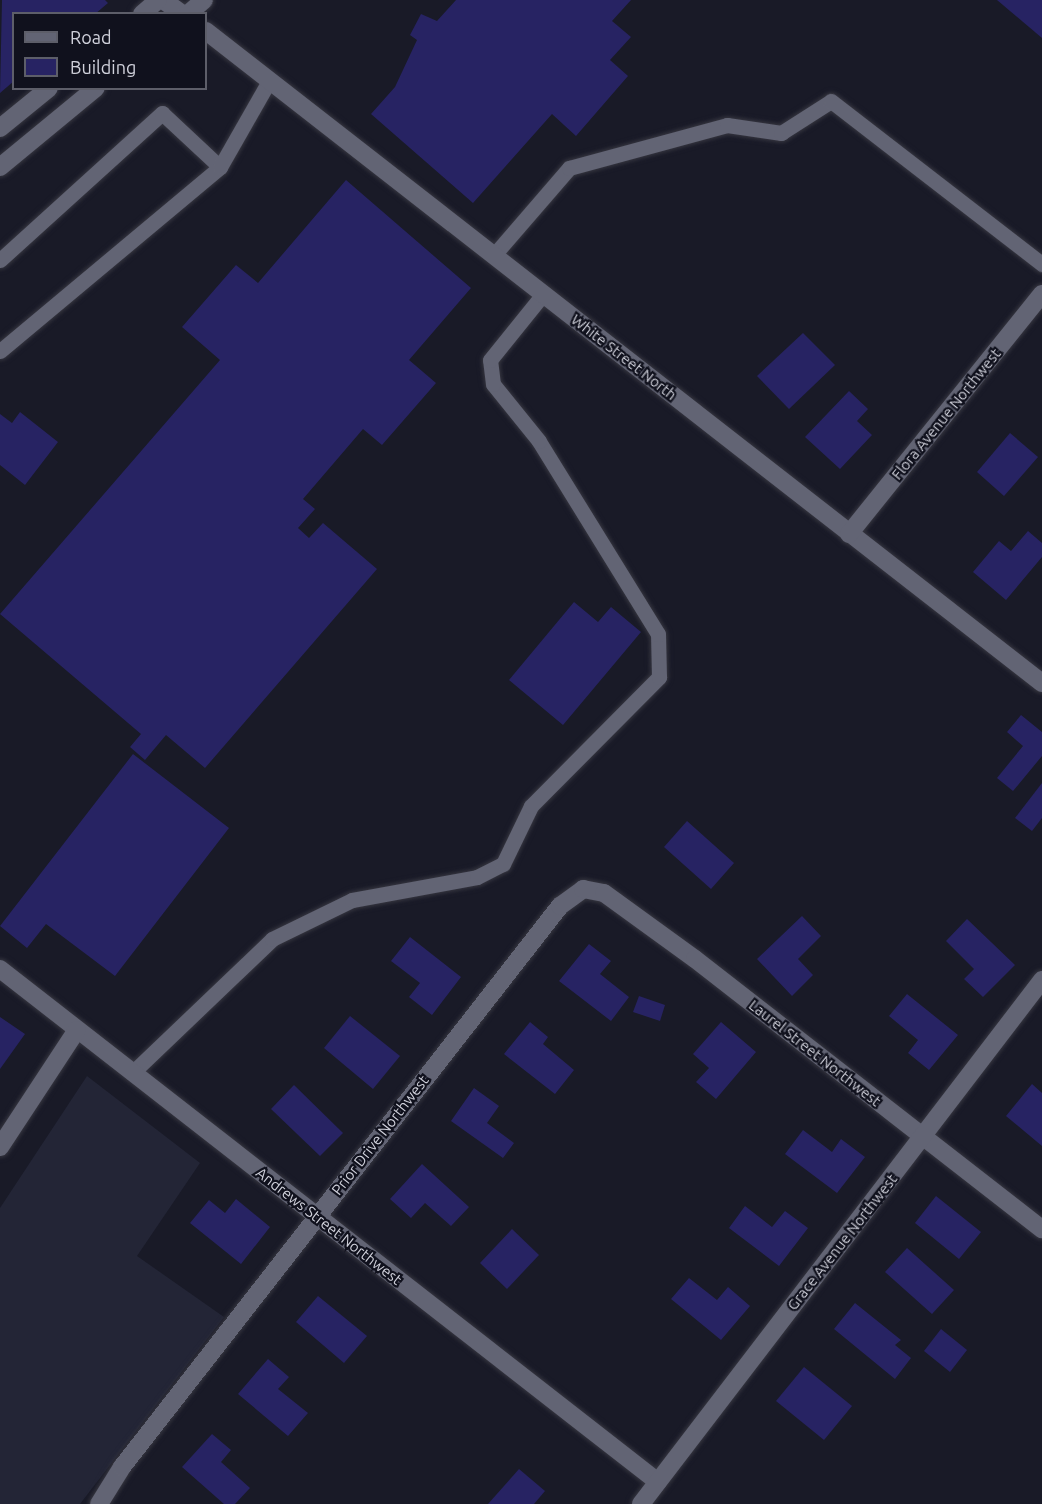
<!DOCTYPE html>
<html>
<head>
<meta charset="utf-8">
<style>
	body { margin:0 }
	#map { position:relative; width:1042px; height:1504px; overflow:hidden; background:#191a27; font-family:Ubuntu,sans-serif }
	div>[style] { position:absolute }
	.built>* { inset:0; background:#232536 }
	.building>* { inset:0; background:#272363 }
	.roads { filter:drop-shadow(0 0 2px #363640) drop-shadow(0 0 2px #363640) }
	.lane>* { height:15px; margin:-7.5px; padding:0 7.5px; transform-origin:7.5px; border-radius:7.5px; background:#626474 }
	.street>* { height:18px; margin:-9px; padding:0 9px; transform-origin:9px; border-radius:9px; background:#626474 }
	.secondary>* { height:18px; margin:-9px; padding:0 9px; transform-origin:9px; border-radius:9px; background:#626474 }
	span { translate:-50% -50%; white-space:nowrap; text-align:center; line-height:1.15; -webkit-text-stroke:4.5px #10111d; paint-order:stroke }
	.street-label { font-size:15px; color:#d0d1db }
	.legend { position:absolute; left:12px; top:12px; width:195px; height:78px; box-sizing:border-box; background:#10111d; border:2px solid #5d5e69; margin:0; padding:8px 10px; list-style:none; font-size:18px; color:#d0d1db }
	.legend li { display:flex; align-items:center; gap:12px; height:30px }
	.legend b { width:30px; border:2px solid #5d5e69 }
</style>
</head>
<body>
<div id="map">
	<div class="built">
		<i style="clip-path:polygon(87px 1076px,200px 1163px,137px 1256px,224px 1317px,80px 1504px,0 1504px,0 1208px)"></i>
	</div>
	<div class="building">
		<i style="clip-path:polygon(2px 0,105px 0,108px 3px,95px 14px,14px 14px,14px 81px,0 93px)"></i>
		<i style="clip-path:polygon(456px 0,631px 0,612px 21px,631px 37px,610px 60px,628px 76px,576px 136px,552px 114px,473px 203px,371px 114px,395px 87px,417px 40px,410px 35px,421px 14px,437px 21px)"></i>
		<i style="clip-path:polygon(997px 0,1042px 0,1042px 38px)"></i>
		<i style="clip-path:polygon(346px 180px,471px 288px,409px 360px,436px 383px,382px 445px,363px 429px,303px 499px,315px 509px,298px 528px,309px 538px,323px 523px,377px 569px,205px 768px,166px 735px,145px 760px,130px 747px,141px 734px,0 614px,220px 360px,182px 327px,236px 265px,258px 283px)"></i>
		<i style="clip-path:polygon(803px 333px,835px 365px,789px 409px,757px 376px)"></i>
		<i style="clip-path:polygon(849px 391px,868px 409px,857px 421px,872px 435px,840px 469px,805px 437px)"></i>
		<i style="clip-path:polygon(20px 412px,58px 442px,25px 485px,0 465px,0 414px,12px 423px)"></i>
		<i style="clip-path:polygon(1010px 433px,1038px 457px,1004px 496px,977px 472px)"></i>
		<i style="clip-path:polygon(1028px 531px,1042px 543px,1042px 557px,1006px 600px,973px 572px,999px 541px,1011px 551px)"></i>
		<i style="clip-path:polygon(574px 602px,598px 622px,611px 607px,641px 632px,563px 725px,509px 680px)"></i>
		<i style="clip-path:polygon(1021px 715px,1042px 732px,1042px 756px,1013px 791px,997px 778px,1023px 746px,1007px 732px)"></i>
		<i style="clip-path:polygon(133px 754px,229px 828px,115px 976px,46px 924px,27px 948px,0 926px)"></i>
		<i style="clip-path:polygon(1042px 783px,1042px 818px,1032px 831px,1015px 818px)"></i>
		<i style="clip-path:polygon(687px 821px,734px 863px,711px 889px,664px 847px)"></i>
		<i style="clip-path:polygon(802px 916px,821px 936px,798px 959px,813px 975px,792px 996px,757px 959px)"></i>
		<i style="clip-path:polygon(967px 919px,1015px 965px,983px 997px,964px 979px,974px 969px,946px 941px)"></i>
		<i style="clip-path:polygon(410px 937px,461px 977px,432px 1015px,409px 997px,420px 983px,391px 961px)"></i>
		<i style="clip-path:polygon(589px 944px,611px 961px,600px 974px,629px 997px,611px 1021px,559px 981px)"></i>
		<i style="clip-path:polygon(907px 994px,958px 1035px,929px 1070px,908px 1053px,918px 1040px,889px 1016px)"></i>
		<i style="clip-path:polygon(639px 996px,665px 1005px,660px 1021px,633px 1012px)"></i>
		<i style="clip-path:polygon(350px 1016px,400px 1056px,373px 1089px,324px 1048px)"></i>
		<i style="clip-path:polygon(0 1017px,25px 1034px,0 1069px)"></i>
		<i style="clip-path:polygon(530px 1022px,548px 1037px,543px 1044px,574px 1070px,555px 1094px,504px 1054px)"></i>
		<i style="clip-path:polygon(721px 1022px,756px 1052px,716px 1099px,696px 1082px,709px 1068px,693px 1054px)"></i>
		<i style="clip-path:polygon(1032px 1084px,1042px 1093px,1042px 1146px,1006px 1116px)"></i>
		<i style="clip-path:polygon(294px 1085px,343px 1133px,320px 1156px,271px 1109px)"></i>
		<i style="clip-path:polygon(474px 1088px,499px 1106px,487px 1123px,514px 1143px,503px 1158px,451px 1121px)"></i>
		<i style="clip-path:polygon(803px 1130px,832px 1152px,841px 1139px,865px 1157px,837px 1193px,785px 1154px)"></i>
		<i style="clip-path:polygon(422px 1164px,469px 1207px,451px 1226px,425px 1203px,411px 1218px,390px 1199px)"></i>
		<i style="clip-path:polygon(936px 1196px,981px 1232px,959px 1259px,915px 1223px)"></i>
		<i style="clip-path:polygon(236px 1199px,270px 1227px,241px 1264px,190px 1223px,209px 1200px,225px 1213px)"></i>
		<i style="clip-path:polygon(745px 1206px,772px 1227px,785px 1211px,808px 1228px,779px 1266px,729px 1228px)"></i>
		<i style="clip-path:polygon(512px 1229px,539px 1255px,507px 1289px,480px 1263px)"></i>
		<i style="clip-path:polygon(907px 1248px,954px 1290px,932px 1314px,885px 1272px)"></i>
		<i style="clip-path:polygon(689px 1278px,717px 1300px,728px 1287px,750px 1306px,721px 1340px,671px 1299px)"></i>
		<i style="clip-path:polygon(318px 1296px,367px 1336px,344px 1363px,296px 1322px)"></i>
		<i style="clip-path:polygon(855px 1303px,901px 1340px,895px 1345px,911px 1358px,895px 1379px,834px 1329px)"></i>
		<i style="clip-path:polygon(941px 1329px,967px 1350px,950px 1372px,924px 1351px)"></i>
		<i style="clip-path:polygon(268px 1359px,289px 1377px,278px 1389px,308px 1413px,288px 1436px,238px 1394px)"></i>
		<i style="clip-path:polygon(804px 1367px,852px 1406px,824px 1440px,776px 1401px)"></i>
		<i style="clip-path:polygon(212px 1434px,231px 1450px,221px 1462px,250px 1488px,235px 1504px,224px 1504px,182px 1467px)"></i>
		<i style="clip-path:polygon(519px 1469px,545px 1491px,534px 1504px,488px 1504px)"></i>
	</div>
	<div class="roads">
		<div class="lane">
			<i style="left:494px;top:255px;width:115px;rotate:-49.2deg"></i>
			<i style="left:569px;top:168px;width:164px;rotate:-15.2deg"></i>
			<i style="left:727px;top:125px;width:55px;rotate:8.4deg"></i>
			<i style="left:781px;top:133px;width:59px;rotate:-32.6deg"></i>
			<i style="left:831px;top:101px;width:267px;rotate:37.7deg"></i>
			<i style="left:0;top:260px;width:219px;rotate:-42.2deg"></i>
			<i style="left:162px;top:113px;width:79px;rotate:43deg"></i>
			<i style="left:0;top:351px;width:287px;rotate:-39.9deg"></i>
			<i style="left:220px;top:167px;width:99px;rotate:-60.3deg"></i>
			<i style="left:132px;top:1073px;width:194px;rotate:-43.7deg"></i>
			<i style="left:272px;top:939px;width:89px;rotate:-26deg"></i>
			<i style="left:352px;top:900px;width:127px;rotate:-10.4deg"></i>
			<i style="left:477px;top:877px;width:29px;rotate:-27deg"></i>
			<i style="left:503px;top:864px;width:64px;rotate:-64.2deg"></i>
			<i style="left:531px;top:806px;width:182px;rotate:-45.2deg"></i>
			<i style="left:659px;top:677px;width:43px;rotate:-91.3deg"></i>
			<i style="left:658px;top:634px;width:227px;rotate:-121.7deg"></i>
			<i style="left:539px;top:441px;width:73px;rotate:-128.9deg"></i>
			<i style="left:493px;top:384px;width:24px;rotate:-97deg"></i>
			<i style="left:490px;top:360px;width:86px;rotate:-51.1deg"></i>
		</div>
		<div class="street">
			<i style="left:163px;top:0;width:24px;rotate:36deg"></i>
			<i style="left:206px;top:31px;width:1060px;rotate:37.95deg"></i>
			<i style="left:849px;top:534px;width:308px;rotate:-51.2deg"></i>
			<i style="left:0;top:969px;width:834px;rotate:37.94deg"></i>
			<i style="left:0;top:1147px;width:140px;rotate:-56.7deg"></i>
			<i style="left:99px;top:1504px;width:44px;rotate:-58.1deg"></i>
			<i style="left:122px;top:1467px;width:712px;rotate:-52.02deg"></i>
			<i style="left:560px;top:906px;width:29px;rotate:-36deg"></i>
			<i style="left:583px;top:889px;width:21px;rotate:11deg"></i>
			<i style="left:604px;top:893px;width:112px;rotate:36deg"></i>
			<i style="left:695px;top:959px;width:440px;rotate:37.9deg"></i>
			<i style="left:641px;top:1504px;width:660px;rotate:-52.57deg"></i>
		</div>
		<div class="secondary">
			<i style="left:142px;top:14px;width:21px;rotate:-41deg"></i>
			<i style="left:188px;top:14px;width:21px;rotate:-41deg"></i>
			<i style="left:0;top:128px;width:63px;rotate:-39.2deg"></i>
			<i style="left:0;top:167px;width:124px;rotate:-39.5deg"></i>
		</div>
	</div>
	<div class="street-label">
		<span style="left:624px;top:357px;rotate:38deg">White Street North</span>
		<span style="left:946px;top:414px;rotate:-51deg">Flora Avenue Northwest</span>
		<span style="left:815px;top:1053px;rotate:38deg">Laurel Street Northwest</span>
		<span style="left:380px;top:1135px;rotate:-52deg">Prior Drive Northwest</span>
		<span style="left:329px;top:1226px;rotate:38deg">Andrews Street Northwest</span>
		<span style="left:842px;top:1242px;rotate:-52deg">Grace Avenue Northwest</span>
	</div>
	<ul class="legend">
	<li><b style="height:8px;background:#626474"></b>Road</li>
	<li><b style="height:16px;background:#272363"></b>Building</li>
	</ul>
</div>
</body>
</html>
